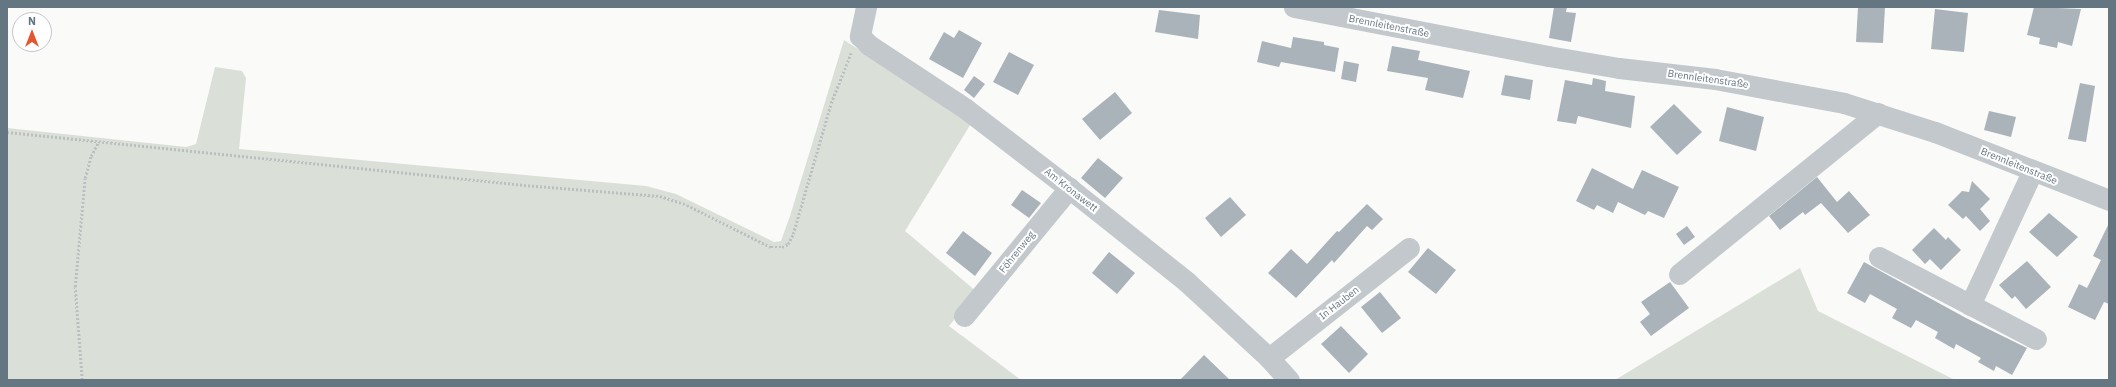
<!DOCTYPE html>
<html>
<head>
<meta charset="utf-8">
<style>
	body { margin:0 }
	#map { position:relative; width:2116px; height:387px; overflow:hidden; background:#fafaf8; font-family:"IBM Plex Sans",sans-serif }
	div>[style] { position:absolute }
	.green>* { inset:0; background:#dadfd7 }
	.building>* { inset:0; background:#aab3b9 }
	.path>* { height:2.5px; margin-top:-1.25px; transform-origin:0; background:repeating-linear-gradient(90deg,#bbbfc2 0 2px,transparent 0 4px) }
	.minor>* { height:21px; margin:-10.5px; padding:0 10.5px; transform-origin:10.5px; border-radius:10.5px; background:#c3c8cc }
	span { translate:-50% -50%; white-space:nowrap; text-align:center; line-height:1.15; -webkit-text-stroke:4px #fff; paint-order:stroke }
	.street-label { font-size:10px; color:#657683 }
	.frame { position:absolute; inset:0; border:8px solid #657683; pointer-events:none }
	.north { position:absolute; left:12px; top:12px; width:40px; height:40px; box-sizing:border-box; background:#fff; border:1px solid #c1c8cd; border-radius:50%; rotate:0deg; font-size:11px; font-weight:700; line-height:16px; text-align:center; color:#657683 }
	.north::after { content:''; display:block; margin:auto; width:14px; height:18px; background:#e4572e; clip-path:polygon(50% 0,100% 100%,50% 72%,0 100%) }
</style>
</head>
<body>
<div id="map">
	<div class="green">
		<i style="clip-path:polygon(844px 40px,972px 122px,905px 231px,977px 292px,949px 326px,1021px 380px,7px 380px,7px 128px,186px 147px,196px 144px,215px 67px,242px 71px,246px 78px,239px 149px,646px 186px,676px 194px,774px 242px,781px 241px,790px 216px)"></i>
		<i style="clip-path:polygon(1800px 268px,1818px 311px,1955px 380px,1615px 380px)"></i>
	</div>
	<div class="building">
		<i style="clip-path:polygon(1554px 7px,1567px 7px,1566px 12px,1576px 13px,1571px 42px,1549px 38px)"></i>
		<i style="clip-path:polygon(1858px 7px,1885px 7px,1883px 43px,1856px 42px)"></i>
		<i style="clip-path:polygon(2034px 7px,2081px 9px,2072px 46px,2058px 42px,2057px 48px,2039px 44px,2040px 38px,2027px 35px)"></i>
		<i style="clip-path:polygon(1935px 9px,1968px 13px,1964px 52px,1931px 49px)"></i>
		<i style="clip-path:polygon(1159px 10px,1200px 15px,1198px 39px,1155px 32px)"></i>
		<i style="clip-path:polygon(959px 30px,982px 43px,963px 78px,929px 59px,944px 32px,954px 38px)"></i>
		<i style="clip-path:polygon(1293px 37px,1324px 42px,1324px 45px,1339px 48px,1335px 72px,1281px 62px,1279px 67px,1257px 62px,1262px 41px,1291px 48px)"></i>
		<i style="clip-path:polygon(1392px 46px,1420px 51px,1418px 60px,1470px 71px,1463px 98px,1425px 90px,1428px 78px,1387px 71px)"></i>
		<i style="clip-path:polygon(1009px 52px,1034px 65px,1018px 95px,993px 82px)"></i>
		<i style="clip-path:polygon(1344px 61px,1359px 64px,1356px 82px,1341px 79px)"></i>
		<i style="clip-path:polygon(1505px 75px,1533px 80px,1530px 100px,1501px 95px)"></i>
		<i style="clip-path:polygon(974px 76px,985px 84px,974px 98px,964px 90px)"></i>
		<i style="clip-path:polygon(1593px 78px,1606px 81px,1605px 91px,1635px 96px,1631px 128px,1578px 116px,1576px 124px,1557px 121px,1565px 80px,1592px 85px)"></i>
		<i style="clip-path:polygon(2080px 83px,2095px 86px,2086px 142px,2068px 139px)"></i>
		<i style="clip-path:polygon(1115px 92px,1132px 113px,1100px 140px,1082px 119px)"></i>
		<i style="clip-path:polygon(1674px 104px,1702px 132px,1677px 155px,1650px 127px)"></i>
		<i style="clip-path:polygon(1727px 107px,1764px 117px,1756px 151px,1719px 141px)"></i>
		<i style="clip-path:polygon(1989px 111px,2016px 117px,2011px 137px,1984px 130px)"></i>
		<i style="clip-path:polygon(1098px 158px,1123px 178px,1105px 198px,1081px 178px)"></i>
		<i style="clip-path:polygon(1592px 168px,1633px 189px,1642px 170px,1679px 187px,1664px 218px,1648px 211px,1645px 215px,1618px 202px,1613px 213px,1597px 205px,1594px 210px,1576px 201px)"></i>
		<i style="clip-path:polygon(1817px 177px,1837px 202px,1849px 191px,1870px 215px,1848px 233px,1821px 203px,1805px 215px,1803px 212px,1780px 230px,1769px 216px)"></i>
		<i style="clip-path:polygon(1972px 181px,1990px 199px,1980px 209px,1990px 221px,1980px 231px,1966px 216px,1963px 219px,1948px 205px,1962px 191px,1969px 192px)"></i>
		<i style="clip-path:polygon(1022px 190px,1041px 203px,1029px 218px,1011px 205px)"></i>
		<i style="clip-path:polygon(1230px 197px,1246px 215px,1221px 237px,1205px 218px)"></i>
		<i style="clip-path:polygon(1367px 204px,1383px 219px,1372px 230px,1367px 226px,1334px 263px,1332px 260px,1296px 298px,1268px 273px,1291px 249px,1307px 264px,1337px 231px,1339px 232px)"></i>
		<i style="clip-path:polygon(2049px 213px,2078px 237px,2057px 257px,2029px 232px)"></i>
		<i style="clip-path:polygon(2109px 223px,2109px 304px,2104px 302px,2095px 320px,2068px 307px,2079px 284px,2087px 288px,2101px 260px,2093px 256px)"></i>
		<i style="clip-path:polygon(1687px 226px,1695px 237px,1684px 245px,1676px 234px)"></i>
		<i style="clip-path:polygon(1934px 228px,1946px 240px,1948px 237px,1961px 250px,1941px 270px,1930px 259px,1925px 264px,1912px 250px)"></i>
		<i style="clip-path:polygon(963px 231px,992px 253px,975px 276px,946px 253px)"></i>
		<i style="clip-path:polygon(1428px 248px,1456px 270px,1436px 294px,1408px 272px)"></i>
		<i style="clip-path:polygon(1109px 252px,1135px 273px,1117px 294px,1092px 273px)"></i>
		<i style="clip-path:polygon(2027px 261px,2051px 287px,2026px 309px,2015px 296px,2012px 299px,1999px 285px)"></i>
		<i style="clip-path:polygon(1864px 262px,1966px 318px,2027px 348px,2012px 375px,1996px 366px,1994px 371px,1978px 362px,1981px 358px,1956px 344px,1954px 349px,1935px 338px,1938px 332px,1916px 320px,1911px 328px,1892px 318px,1897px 309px,1870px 294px,1865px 303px,1847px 293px)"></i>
		<i style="clip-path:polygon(1670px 282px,1689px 308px,1651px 336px,1640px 322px,1650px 314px,1641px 302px)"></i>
		<i style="clip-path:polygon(1380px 292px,1401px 318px,1382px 333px,1361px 307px)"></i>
		<i style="clip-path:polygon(1341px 326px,1368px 354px,1349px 373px,1321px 344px)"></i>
		<i style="clip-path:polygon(1204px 355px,1230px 380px,1180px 380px)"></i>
	</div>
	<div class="path">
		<i style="left:7px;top:132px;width:520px;rotate:5.85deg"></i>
		<i style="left:524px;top:185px;width:136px;rotate:4.6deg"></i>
		<i style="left:660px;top:196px;width:28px;rotate:18deg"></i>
		<i style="left:687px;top:205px;width:94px;rotate:26.6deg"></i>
		<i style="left:771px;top:247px;width:11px"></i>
		<i style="left:782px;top:247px;width:7px;rotate:-27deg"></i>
		<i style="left:788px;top:244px;width:11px;rotate:-63deg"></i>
		<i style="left:793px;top:234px;width:136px;rotate:-73.8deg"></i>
		<i style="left:831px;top:103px;width:54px;rotate:-68.2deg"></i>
		<i style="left:82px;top:380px;width:93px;rotate:-94.3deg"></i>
		<i style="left:75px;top:287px;width:109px;rotate:-84.8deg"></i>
		<i style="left:85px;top:178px;width:23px;rotate:-75deg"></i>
		<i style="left:91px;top:156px;width:15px;rotate:-62deg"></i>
	</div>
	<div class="minor">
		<i style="left:866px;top:7px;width:30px;rotate:102deg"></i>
		<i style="left:860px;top:36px;width:13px;rotate:45deg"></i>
		<i style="left:869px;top:45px;width:116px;rotate:33.4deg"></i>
		<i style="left:966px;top:109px;width:130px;rotate:37.5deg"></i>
		<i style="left:1069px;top:188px;width:151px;rotate:38.5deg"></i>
		<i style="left:1187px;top:282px;width:112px;rotate:42.8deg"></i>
		<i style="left:1269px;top:358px;width:30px;rotate:48deg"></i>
		<i style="left:1294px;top:7px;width:259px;rotate:10.9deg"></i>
		<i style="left:1548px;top:56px;width:72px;rotate:9.6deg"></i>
		<i style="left:1619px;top:68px;width:97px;rotate:6.5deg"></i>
		<i style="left:1715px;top:79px;width:131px;rotate:10.5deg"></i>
		<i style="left:1844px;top:103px;width:96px;rotate:17.7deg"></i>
		<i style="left:1935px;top:132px;width:187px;rotate:21.3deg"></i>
		<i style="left:1879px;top:257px;width:177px;rotate:27.6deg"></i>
		<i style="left:1679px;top:274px;width:256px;rotate:-39deg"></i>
		<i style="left:1970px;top:305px;width:147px;rotate:-65deg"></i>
		<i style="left:964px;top:316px;width:166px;rotate:-50.6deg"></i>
		<i style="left:1269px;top:358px;width:178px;rotate:-38.2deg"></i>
	</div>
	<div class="street-label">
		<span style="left:1389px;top:26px;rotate:11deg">Brennleitenstraße</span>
		<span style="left:1708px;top:79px;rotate:8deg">Brennleitenstraße</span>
		<span style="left:2019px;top:166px;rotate:22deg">Brennleitenstraße</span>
		<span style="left:1071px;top:190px;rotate:38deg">Am Kronawett</span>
		<span style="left:1017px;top:252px;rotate:-51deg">Föhrenweg</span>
		<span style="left:1339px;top:303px;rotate:-38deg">In Hauben</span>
	</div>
	<div class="frame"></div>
	<div class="north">N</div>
</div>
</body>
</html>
